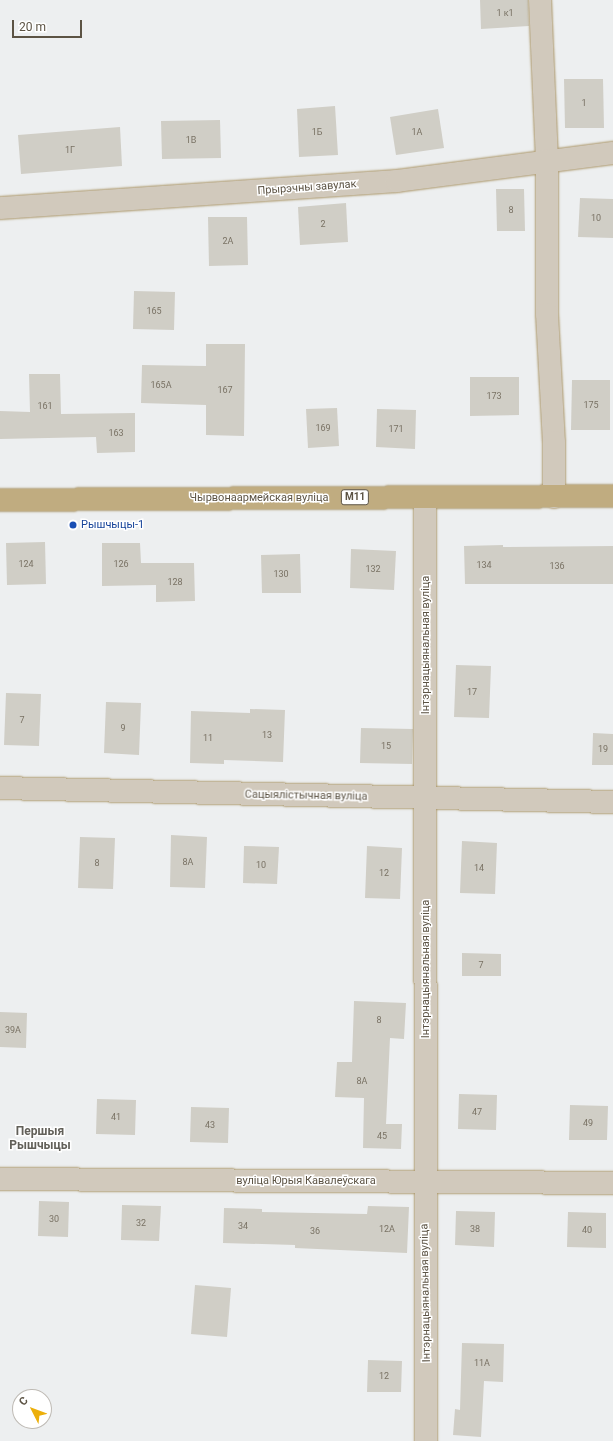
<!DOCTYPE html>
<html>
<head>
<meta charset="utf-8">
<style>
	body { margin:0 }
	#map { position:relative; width:613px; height:1441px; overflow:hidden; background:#edeff0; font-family:Roboto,sans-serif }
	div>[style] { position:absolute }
	.building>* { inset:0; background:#d0cec6 }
	.roads { filter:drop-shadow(0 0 1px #ac986b) drop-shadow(0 0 1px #ac986b) }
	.minor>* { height:22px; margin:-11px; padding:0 11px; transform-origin:11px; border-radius:11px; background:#d1c9bc }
	.highway>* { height:22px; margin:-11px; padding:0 11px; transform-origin:11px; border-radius:11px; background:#c0ac80 }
	.dots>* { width:11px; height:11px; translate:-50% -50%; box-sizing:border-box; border:2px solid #fff; border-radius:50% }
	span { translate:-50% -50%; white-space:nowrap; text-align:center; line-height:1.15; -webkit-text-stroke:3px #fff; paint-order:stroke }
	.number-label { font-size:9px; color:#797264 }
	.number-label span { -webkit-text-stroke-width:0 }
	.shield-label span { padding:1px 3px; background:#fff; border:1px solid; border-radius:3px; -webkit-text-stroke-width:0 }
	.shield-label { font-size:10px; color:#5c5344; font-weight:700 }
	.street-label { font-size:11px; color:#5c5344 }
	.transit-label { font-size:11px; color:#164399 }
	.left { translate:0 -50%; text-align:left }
	.neighbourhood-label { font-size:12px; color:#626059; font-weight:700 }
	.north { position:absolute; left:12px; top:1389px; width:40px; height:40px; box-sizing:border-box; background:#fff; border:1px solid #bebab4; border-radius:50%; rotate:312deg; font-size:11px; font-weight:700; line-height:16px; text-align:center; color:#5c5344 }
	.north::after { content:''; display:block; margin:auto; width:14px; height:18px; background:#ecaf0b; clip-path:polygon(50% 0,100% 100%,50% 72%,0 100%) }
	.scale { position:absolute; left:12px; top:20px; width:70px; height:18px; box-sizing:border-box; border:2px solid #5c5344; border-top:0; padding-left:5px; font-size:12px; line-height:14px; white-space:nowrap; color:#5c5344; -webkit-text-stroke:3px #fff; paint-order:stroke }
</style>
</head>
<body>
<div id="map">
	<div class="building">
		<i style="clip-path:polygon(480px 0,528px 0,529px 26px,481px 29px)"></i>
		<i style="clip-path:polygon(564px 79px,603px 79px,604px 128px,565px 128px)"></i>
		<i style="clip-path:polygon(335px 106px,338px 155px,299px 157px,297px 109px)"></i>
		<i style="clip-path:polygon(438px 109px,444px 148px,396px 155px,390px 117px)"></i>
		<i style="clip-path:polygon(220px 120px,221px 158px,162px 159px,161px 121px)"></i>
		<i style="clip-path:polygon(120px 127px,122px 166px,21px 174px,18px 135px)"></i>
		<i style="clip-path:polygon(496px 189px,524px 189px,525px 231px,497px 231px)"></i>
		<i style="clip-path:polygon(580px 198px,613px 199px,613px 238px,578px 237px)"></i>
		<i style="clip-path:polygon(346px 203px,348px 242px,300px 245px,298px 207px)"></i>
		<i style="clip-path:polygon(208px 217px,247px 217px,248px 265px,209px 266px)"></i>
		<i style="clip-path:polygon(134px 291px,175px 292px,174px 330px,133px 329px)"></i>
		<i style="clip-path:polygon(206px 344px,245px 344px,244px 436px,206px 435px,206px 405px,141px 403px,142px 365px,206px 366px)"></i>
		<i style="clip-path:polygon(29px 374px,60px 374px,61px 414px,135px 413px,135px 452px,97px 453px,96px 437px,0 439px,0 411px,30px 412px)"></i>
		<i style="clip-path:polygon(470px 377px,519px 377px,519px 415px,470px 416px)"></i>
		<i style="clip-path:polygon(572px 380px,610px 380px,610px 430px,571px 430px)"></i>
		<i style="clip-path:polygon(337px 408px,339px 446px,308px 448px,306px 409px)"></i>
		<i style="clip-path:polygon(377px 409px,416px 410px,415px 449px,376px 447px)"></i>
		<i style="clip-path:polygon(45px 542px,46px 584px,7px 585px,6px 543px)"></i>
		<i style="clip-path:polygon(102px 543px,140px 543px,141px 563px,194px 563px,195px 601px,156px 602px,156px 585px,102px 586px)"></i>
		<i style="clip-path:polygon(503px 545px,503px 547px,613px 546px,613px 584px,465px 584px,464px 546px)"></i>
		<i style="clip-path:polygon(351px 549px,396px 551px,394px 590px,350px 588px)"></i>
		<i style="clip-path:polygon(300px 554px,301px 593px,262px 593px,261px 555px)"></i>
		<i style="clip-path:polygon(456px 665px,491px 666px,489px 718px,454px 717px)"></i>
		<i style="clip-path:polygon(6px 693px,41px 694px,39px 746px,4px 745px)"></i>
		<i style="clip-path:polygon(106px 702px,141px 703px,139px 755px,104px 753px)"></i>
		<i style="clip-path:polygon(250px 709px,285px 710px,283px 762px,224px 760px,224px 764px,190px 763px,191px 711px,250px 713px)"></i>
		<i style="clip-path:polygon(361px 728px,413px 729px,412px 764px,360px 763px)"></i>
		<i style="clip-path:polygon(593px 733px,613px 734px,613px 765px,592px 765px)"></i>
		<i style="clip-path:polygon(171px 835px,207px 837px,205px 888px,170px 887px)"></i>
		<i style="clip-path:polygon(80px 837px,115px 838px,113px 889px,78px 888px)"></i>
		<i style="clip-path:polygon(462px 841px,497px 843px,495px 894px,460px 893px)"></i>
		<i style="clip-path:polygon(244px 846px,279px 847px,277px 884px,243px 883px)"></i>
		<i style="clip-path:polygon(367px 846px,402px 848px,400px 899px,365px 898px)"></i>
		<i style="clip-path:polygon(462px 953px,501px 954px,501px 976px,462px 976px)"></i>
		<i style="clip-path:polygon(354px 1001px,406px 1003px,404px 1039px,390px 1038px,386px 1124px,402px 1124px,401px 1149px,363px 1148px,364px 1098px,335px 1097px,337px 1062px,352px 1062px)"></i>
		<i style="clip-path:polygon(0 1012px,27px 1013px,26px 1048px,0 1047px)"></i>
		<i style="clip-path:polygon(459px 1094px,497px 1095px,496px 1130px,458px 1129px)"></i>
		<i style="clip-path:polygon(97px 1099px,136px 1100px,135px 1135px,96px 1134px)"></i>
		<i style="clip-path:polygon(570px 1105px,608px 1106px,607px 1140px,569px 1140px)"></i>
		<i style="clip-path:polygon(191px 1107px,229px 1108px,228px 1143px,190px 1142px)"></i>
		<i style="clip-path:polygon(39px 1201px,69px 1202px,68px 1237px,38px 1236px)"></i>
		<i style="clip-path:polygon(122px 1205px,161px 1206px,159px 1241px,121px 1240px)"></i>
		<i style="clip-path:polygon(368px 1206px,409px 1207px,407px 1253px,295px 1248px,295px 1245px,223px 1243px,224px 1208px,262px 1209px,262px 1212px,367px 1214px)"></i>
		<i style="clip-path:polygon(456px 1211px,495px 1212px,494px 1247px,455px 1245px)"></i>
		<i style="clip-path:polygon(568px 1212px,606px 1213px,606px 1248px,567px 1247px)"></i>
		<i style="clip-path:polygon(195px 1285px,231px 1288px,227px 1337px,191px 1334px)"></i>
		<i style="clip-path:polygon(462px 1343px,504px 1344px,503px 1382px,484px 1381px,481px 1437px,453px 1435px,455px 1409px,460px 1410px)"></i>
		<i style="clip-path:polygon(368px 1360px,402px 1361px,401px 1392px,367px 1392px)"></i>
	</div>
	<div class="roads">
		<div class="minor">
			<i style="left:540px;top:0;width:160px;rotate:87.5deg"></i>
			<i style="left:547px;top:160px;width:154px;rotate:90deg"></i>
			<i style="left:547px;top:314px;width:128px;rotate:86.9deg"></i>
			<i style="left:554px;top:442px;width:55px;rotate:90deg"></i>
			<i style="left:0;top:208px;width:398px;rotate:-3.9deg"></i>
			<i style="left:397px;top:181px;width:218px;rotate:-7.4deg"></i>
			<i style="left:425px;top:497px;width:944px;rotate:89.94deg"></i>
			<i style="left:0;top:788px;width:613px;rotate:1.31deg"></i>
			<i style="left:0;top:1179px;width:613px;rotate:0.37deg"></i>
		</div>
		<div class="highway">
			<i style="left:0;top:500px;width:613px;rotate:-0.37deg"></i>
		</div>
	</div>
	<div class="dots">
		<i style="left:73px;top:525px;background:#1a4fb4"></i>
	</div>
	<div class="number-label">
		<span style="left:505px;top:13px">1 к1</span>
		<span style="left:584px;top:103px">1</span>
		<span style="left:317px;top:132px">1Б</span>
		<span style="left:417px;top:132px">1А</span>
		<span style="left:191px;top:140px">1В</span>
		<span style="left:70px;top:150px">1Г</span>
		<span style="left:511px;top:210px">8</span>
		<span style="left:596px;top:218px">10</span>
		<span style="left:323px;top:224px">2</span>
		<span style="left:228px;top:241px">2А</span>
		<span style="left:154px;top:311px">165</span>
		<span style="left:161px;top:385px">165А</span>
		<span style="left:225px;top:390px">167</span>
		<span style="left:494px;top:396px">173</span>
		<span style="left:591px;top:405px">175</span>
		<span style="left:45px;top:406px">161</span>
		<span style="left:323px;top:428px">169</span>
		<span style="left:396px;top:429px">171</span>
		<span style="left:116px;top:433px">163</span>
		<span style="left:26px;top:564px">124</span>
		<span style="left:121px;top:564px">126</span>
		<span style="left:484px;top:565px">134</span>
		<span style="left:557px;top:566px">136</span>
		<span style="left:373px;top:569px">132</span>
		<span style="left:281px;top:574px">130</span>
		<span style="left:175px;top:582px">128</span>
		<span style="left:472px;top:692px">17</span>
		<span style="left:22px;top:720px">7</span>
		<span style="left:123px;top:728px">9</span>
		<span style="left:267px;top:735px">13</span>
		<span style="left:208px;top:738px">11</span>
		<span style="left:386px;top:746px">15</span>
		<span style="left:603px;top:749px">19</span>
		<span style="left:188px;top:862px">8А</span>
		<span style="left:97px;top:863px">8</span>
		<span style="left:261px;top:865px">10</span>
		<span style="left:479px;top:868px">14</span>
		<span style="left:384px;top:873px">12</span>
		<span style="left:481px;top:965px">7</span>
		<span style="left:379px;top:1020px">8</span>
		<span style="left:13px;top:1030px">39А</span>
		<span style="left:362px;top:1081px">8А</span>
		<span style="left:477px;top:1112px">47</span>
		<span style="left:116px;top:1117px">41</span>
		<span style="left:588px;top:1123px">49</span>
		<span style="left:210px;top:1125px">43</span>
		<span style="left:382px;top:1136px">45</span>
		<span style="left:54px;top:1219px">30</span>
		<span style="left:141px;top:1223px">32</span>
		<span style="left:243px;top:1226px">34</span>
		<span style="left:387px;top:1229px">12А</span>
		<span style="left:475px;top:1229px">38</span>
		<span style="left:587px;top:1230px">40</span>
		<span style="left:315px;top:1231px">36</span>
		<span style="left:482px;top:1363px">11А</span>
		<span style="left:384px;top:1376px">12</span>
	</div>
	<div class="shield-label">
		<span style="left:355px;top:497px">М11</span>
	</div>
	<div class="street-label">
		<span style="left:307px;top:188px;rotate:-4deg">Прырэчны завулак</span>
		<span style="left:259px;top:498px">Чырвонаармейская вуліца</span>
		<span style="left:426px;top:645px;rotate:-90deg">Інтэрнацыянальная вуліца</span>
		<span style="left:306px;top:796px;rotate:1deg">Сацыялістычная вуліца</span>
		<span style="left:426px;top:969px;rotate:-90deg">Інтэрнацыянальная вуліца</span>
		<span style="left:306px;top:1181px">вуліца Юрыя Кавалеўскага</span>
		<span style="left:426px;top:1293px;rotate:-91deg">Інтэрнацыянальная вуліца</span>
	</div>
	<div class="transit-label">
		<span class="left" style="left:81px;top:525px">Рышчыцы-1</span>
	</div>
	<div class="neighbourhood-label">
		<span style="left:40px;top:1139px">Першыя<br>Рышчыцы</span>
	</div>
	<div class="north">С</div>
	<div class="scale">20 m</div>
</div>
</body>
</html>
